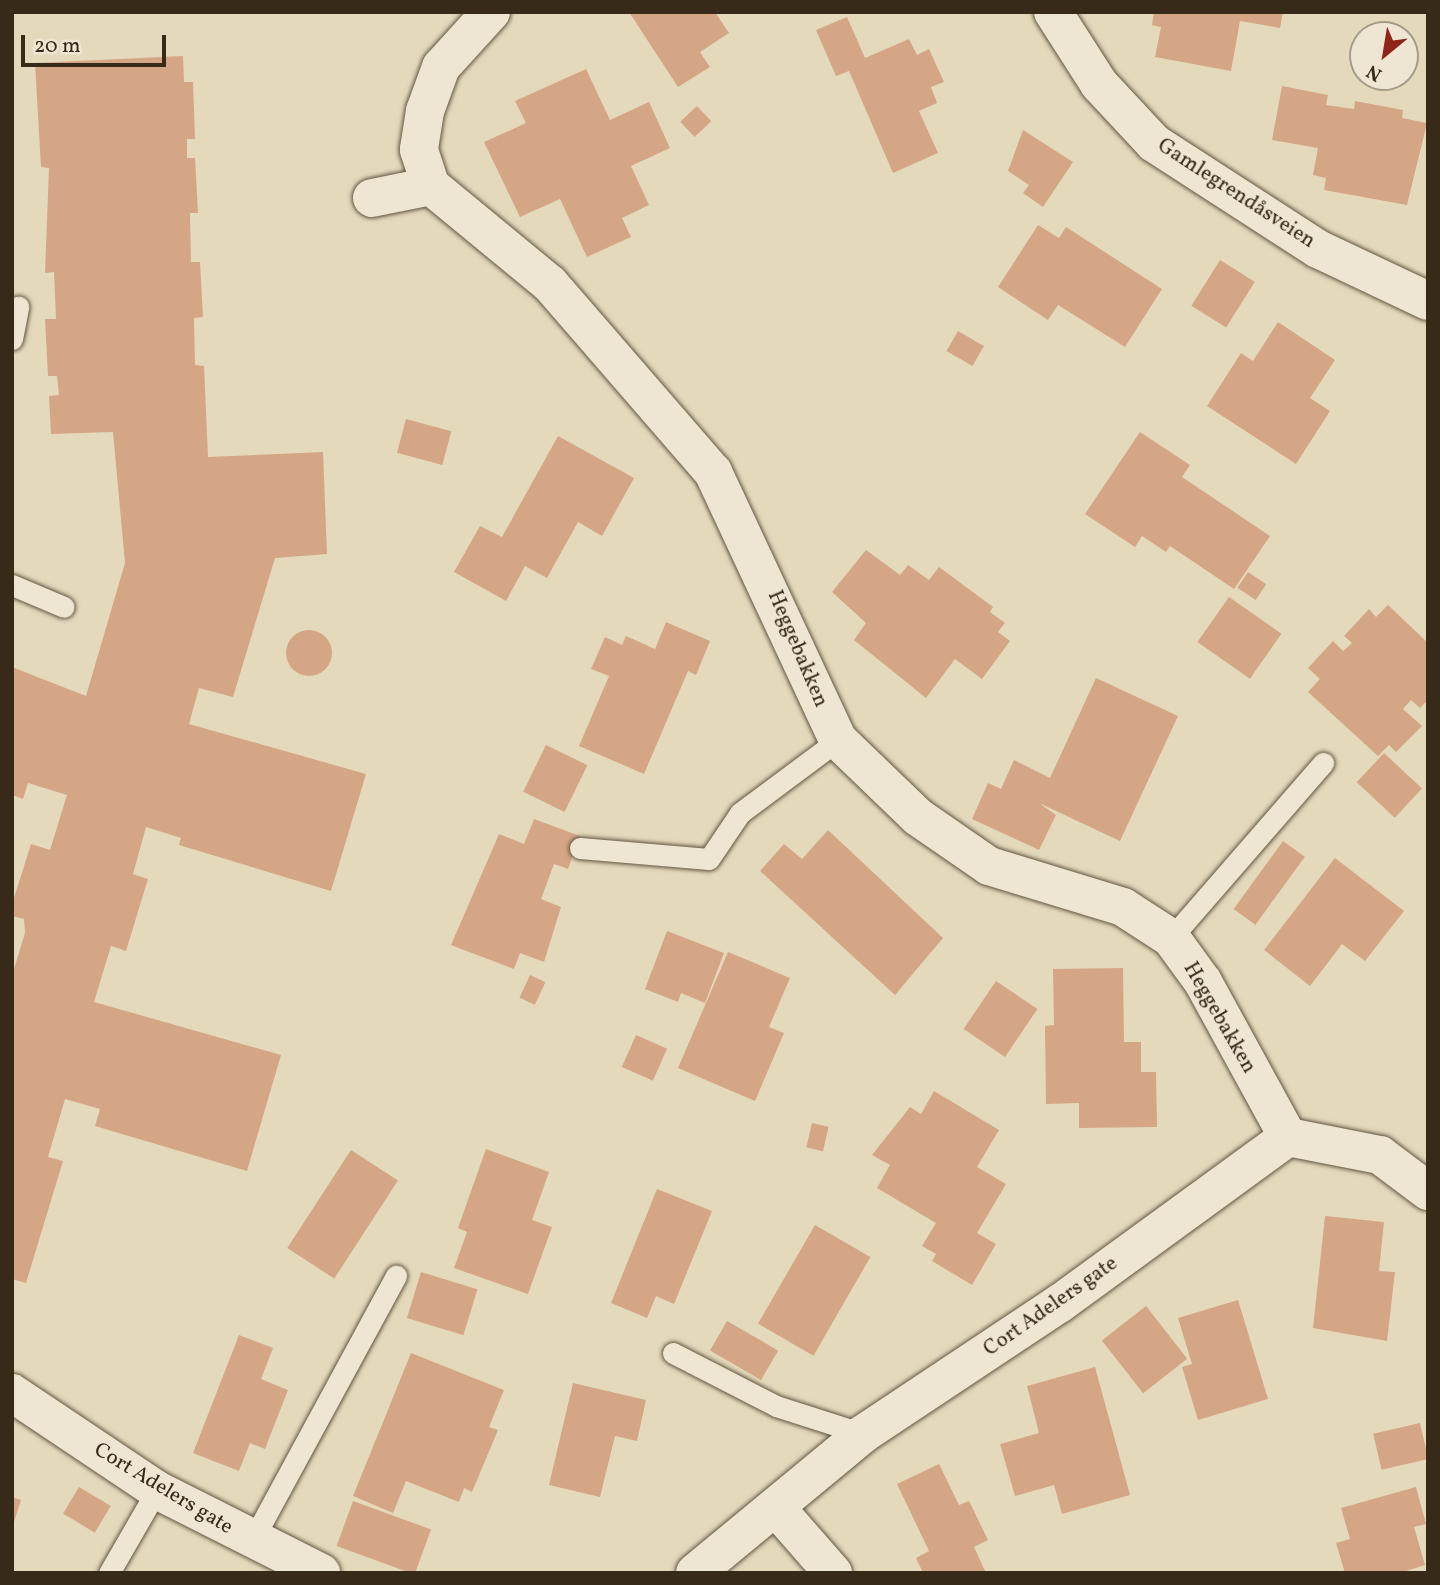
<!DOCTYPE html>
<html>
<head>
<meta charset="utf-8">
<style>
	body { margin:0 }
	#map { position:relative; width:1440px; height:1585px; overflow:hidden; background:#e5d9bc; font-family:Vollkorn,serif }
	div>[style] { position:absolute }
	.building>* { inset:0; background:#d5a685; transform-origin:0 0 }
	.round { border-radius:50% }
	.roads { filter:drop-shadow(0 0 2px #635642) drop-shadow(0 0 2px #635642) }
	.lane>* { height:21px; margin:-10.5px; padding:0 10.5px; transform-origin:10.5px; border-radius:10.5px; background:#eee6d3 }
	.street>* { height:38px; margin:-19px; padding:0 19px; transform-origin:19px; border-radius:19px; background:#eee6d3 }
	span { translate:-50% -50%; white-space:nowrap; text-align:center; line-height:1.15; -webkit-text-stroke:5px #eee6d3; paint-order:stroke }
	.street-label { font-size:21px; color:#382a19 }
	.frame { position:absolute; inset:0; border:14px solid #382a19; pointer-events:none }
	.north { position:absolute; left:1349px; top:21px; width:70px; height:70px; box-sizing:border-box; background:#eee6d3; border:2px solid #a59b89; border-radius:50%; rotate:210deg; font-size:19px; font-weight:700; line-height:28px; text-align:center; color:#382a19 }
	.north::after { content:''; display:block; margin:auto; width:24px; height:32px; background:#8f2418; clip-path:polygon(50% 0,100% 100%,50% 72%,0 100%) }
	.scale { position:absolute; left:21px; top:35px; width:145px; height:32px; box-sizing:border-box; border:4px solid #382a19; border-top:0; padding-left:9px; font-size:21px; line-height:24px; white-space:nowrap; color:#382a19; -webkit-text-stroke:5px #eee6d3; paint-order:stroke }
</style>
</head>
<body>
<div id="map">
	<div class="building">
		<div style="clip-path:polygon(629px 12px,715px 12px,729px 33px,700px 52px,710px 67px,678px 87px)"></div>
		<div style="clip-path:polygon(1154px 12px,1283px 12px,1280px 28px,1240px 21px,1231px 71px,1155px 57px,1161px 27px,1152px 25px)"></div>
		<div style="clip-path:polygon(847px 17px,865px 58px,909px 39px,917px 55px,929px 49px,944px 82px,931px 87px,937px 103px,919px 111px,938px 153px,893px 173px,849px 71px,836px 76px,816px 30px)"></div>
		<div style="clip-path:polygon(183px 56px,184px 82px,193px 82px,195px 139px,187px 139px,187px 158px,195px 158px,198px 213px,190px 213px,191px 262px,200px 262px,203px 317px,194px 318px,195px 365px,204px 366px,208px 457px,323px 452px,327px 554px,275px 558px,233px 697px,199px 688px,189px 724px,366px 774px,331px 891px,179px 845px,181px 838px,146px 827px,133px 874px,148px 879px,126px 951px,111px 946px,94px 1002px,281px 1055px,247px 1171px,95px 1126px,100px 1109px,65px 1099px,48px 1157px,63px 1161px,26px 1283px,12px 1279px,12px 975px,25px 933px,24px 919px,12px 916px,12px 904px,31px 844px,50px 850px,67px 795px,28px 783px,23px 799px,12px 795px,12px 667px,86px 696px,125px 563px,113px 432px,51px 434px,49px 396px,59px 395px,57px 376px,48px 376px,45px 319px,56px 319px,54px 272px,45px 273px,49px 168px,41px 167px,35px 63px)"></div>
		<div style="clip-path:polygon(586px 69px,610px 120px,649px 102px,670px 148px,631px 166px,649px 205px,622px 218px,631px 237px,587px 257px,560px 199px,520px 217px,484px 142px,526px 123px,515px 101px)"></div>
		<div style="clip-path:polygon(1282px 86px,1328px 95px,1326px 105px,1354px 109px,1355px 101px,1403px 110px,1402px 118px,1427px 123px,1407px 205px,1324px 190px,1326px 178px,1313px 175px,1318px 148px,1272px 140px)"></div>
		<div style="left:697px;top:106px;width:21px;height:23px;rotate:47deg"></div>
		<div style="clip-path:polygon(1023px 130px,1073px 162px,1043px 207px,1023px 193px,1029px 185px,1008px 171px)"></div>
		<div style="clip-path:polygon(1038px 225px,1059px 238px,1066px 227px,1162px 289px,1125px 347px,1058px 305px,1048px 320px,998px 287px)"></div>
		<div style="left:1220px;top:260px;width:41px;height:54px;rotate:32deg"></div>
		<div style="clip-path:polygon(1278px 322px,1335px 360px,1310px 398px,1330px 411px,1296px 464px,1207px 406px,1241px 353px,1253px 361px)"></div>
		<div style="left:958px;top:331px;width:30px;height:23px;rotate:30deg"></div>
		<div style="left:406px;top:419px;width:47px;height:35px;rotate:15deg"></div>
		<div style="clip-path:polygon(1140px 432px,1190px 465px,1182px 477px,1270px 536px,1234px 589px,1170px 546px,1166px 552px,1142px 536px,1135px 547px,1085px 514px)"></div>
		<div style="clip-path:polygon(558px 436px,634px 478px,602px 536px,578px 522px,547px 578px,525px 566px,506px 601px,454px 572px,480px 526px,502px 537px)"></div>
		<div style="clip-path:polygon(866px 550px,900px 575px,908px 565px,929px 580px,939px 567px,993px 607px,990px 612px,1005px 623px,998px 632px,1010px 641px,982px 679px,955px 659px,926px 698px,854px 640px,866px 623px,832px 592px)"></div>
		<div style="left:1248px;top:572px;width:22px;height:19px;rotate:34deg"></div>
		<div style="left:1229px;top:597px;width:64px;height:55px;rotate:35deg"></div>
		<div style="clip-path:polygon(1388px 605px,1428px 643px,1428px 700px,1420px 708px,1411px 700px,1403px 709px,1422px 726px,1396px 752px,1389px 745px,1378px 756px,1308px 692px,1320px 679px,1308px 668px,1333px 641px,1343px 651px,1352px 643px,1344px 636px,1369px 609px,1376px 617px)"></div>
		<div style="clip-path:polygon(666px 622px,710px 641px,696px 675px,688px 671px,644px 774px,579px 746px,609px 676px,591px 669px,605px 637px,622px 645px,626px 636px,655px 649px)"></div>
		<div class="round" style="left:286px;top:630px;width:46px;height:46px"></div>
		<div style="clip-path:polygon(1096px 678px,1178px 716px,1120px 841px,1039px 803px,1056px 815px,1039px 850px,972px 819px,988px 783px,1001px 789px,1014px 760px,1050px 778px)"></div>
		<div style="left:546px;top:745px;width:46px;height:52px;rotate:26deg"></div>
		<div style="left:1384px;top:753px;width:52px;height:40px;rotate:43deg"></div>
		<div style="clip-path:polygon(534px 819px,580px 836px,568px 869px,554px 864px,541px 899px,561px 907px,544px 962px,520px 953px,514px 969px,451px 945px,499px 834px,524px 844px)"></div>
		<div style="clip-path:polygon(828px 830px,943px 938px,895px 995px,760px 871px,784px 844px,802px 859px)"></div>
		<div style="left:1283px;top:841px;width:27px;height:84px;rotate:36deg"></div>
		<div style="clip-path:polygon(1335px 858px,1404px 911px,1365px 961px,1342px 944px,1310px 986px,1264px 950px)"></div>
		<div style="clip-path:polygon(667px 931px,724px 953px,705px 1003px,681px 993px,678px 1002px,645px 989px)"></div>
		<div style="clip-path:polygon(728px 952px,790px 978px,769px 1027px,784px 1033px,755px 1101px,678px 1068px)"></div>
		<div style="clip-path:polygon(1123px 968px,1124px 1042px,1141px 1042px,1141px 1072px,1156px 1072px,1157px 1127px,1079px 1128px,1079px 1103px,1046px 1104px,1045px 1026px,1054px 1025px,1053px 969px)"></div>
		<div style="left:530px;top:975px;width:17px;height:25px;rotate:25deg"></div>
		<div style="left:996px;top:981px;width:50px;height:58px;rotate:34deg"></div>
		<div style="left:636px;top:1035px;width:34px;height:35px;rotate:24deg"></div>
		<div style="clip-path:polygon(934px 1091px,999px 1130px,977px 1167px,1006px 1184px,977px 1233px,996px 1244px,972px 1285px,932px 1261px,936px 1254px,922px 1246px,936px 1223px,877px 1188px,890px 1165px,872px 1155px,910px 1107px,921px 1114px)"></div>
		<div style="left:812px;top:1123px;width:17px;height:25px;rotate:13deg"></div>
		<div style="clip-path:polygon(486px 1149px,549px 1172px,532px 1220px,552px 1227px,528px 1294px,454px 1268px,467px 1232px,458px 1228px)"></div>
		<div style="left:351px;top:1150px;width:56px;height:117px;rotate:33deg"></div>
		<div style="clip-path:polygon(657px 1189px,712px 1211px,674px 1304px,656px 1296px,647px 1318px,611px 1303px)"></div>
		<div style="clip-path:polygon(1325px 1216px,1384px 1222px,1379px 1271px,1395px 1272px,1387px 1341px,1313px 1328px)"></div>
		<div style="left:815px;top:1225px;width:64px;height:114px;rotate:30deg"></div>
		<div style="left:421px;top:1272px;width:59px;height:48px;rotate:17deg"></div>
		<div style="clip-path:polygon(1238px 1300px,1268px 1399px,1198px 1420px,1182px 1367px,1192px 1364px,1178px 1318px)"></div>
		<div style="left:1146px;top:1306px;width:67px;height:56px;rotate:52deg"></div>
		<div style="left:727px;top:1321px;width:59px;height:34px;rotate:30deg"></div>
		<div style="clip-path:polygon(239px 1335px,273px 1348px,261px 1379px,288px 1390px,265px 1449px,250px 1443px,239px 1471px,193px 1453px)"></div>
		<div style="clip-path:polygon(411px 1353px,504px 1390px,489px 1427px,498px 1430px,472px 1492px,464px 1488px,459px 1502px,406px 1481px,393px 1513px,353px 1496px)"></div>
		<div style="clip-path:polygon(1095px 1367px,1130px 1495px,1062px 1514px,1054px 1485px,1015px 1496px,1000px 1444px,1039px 1433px,1027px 1386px)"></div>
		<div style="clip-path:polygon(573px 1383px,646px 1400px,637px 1441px,615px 1436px,600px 1497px,549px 1485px)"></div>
		<div style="left:1420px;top:1423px;width:37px;height:48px;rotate:77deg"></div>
		<div style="clip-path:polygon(939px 1464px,959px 1505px,969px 1501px,988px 1540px,974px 1547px,986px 1573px,923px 1573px,916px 1558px,929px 1551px,897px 1484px)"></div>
		<div style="left:79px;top:1487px;width:37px;height:31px;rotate:31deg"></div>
		<div style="clip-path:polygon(1416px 1487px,1426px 1524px,1414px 1527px,1425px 1565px,1400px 1573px,1345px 1573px,1336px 1543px,1350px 1539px,1341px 1508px)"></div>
		<div style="clip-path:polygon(12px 1497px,21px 1500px,13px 1525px,12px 1525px)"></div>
		<div style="left:353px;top:1501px;width:83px;height:48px;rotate:20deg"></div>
	</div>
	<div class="roads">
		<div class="lane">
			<div style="left:12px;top:339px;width:33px;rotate:-79deg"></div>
			<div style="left:12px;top:585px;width:56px;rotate:22.9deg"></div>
			<div style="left:580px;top:848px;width:129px;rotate:4.9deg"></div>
			<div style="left:709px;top:859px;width:55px;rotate:-56deg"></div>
			<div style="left:740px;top:813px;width:122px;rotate:-36.7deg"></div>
			<div style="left:1171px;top:938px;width:232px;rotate:-49deg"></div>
			<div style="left:673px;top:1353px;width:116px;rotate:27.2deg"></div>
			<div style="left:776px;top:1406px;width:91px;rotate:17.8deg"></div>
			<div style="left:252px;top:1541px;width:302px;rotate:-61.5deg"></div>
			<div style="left:109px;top:1573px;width:96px;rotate:-60deg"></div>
		</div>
		<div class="street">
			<div style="left:491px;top:12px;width:74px;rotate:132.3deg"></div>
			<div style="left:441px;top:67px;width:47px;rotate:110deg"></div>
			<div style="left:425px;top:111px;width:39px;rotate:99deg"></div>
			<div style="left:419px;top:150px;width:38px;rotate:72deg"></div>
			<div style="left:431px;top:186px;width:154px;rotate:39.5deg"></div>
			<div style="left:550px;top:284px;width:249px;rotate:49.1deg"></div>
			<div style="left:713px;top:472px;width:296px;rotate:65deg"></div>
			<div style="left:838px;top:740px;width:111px;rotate:43.9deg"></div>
			<div style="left:918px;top:817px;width:86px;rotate:34.6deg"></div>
			<div style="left:989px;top:866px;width:140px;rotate:17deg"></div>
			<div style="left:1123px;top:907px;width:57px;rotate:32.9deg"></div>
			<div style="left:1171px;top:938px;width:54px;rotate:54deg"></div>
			<div style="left:1203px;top:982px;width:177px;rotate:61.3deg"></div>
			<div style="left:1053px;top:12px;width:85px;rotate:57.4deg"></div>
			<div style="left:1099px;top:84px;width:81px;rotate:47deg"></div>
			<div style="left:1154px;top:143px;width:195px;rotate:32.9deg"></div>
			<div style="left:1318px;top:249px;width:122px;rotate:25.3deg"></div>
			<div style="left:372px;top:198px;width:60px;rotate:-11.5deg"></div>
			<div style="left:12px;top:1393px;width:174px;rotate:33.8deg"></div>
			<div style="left:157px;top:1490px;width:184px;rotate:26.8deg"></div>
			<div style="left:778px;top:1510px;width:84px;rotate:48.9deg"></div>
			<div style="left:695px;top:1573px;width:218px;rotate:-39.6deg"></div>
			<div style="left:863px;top:1434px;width:235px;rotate:-33.6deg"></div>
			<div style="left:1059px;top:1304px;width:283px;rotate:-36.1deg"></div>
			<div style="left:1288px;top:1137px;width:94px;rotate:11.1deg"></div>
			<div style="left:1380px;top:1155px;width:60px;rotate:36.9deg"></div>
		</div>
	</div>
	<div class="street-label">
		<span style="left:1236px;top:194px;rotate:33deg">Gamlegrendåsveien</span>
		<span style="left:797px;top:649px;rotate:67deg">Heggebakken</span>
		<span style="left:1219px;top:1018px;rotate:60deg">Heggebakken</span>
		<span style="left:1051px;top:1307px;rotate:-35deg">Cort Adelers gate</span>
		<span style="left:163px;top:1489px;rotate:31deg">Cort Adelers gate</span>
	</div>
	<div class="frame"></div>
	<div class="north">N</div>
	<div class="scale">20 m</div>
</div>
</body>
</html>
